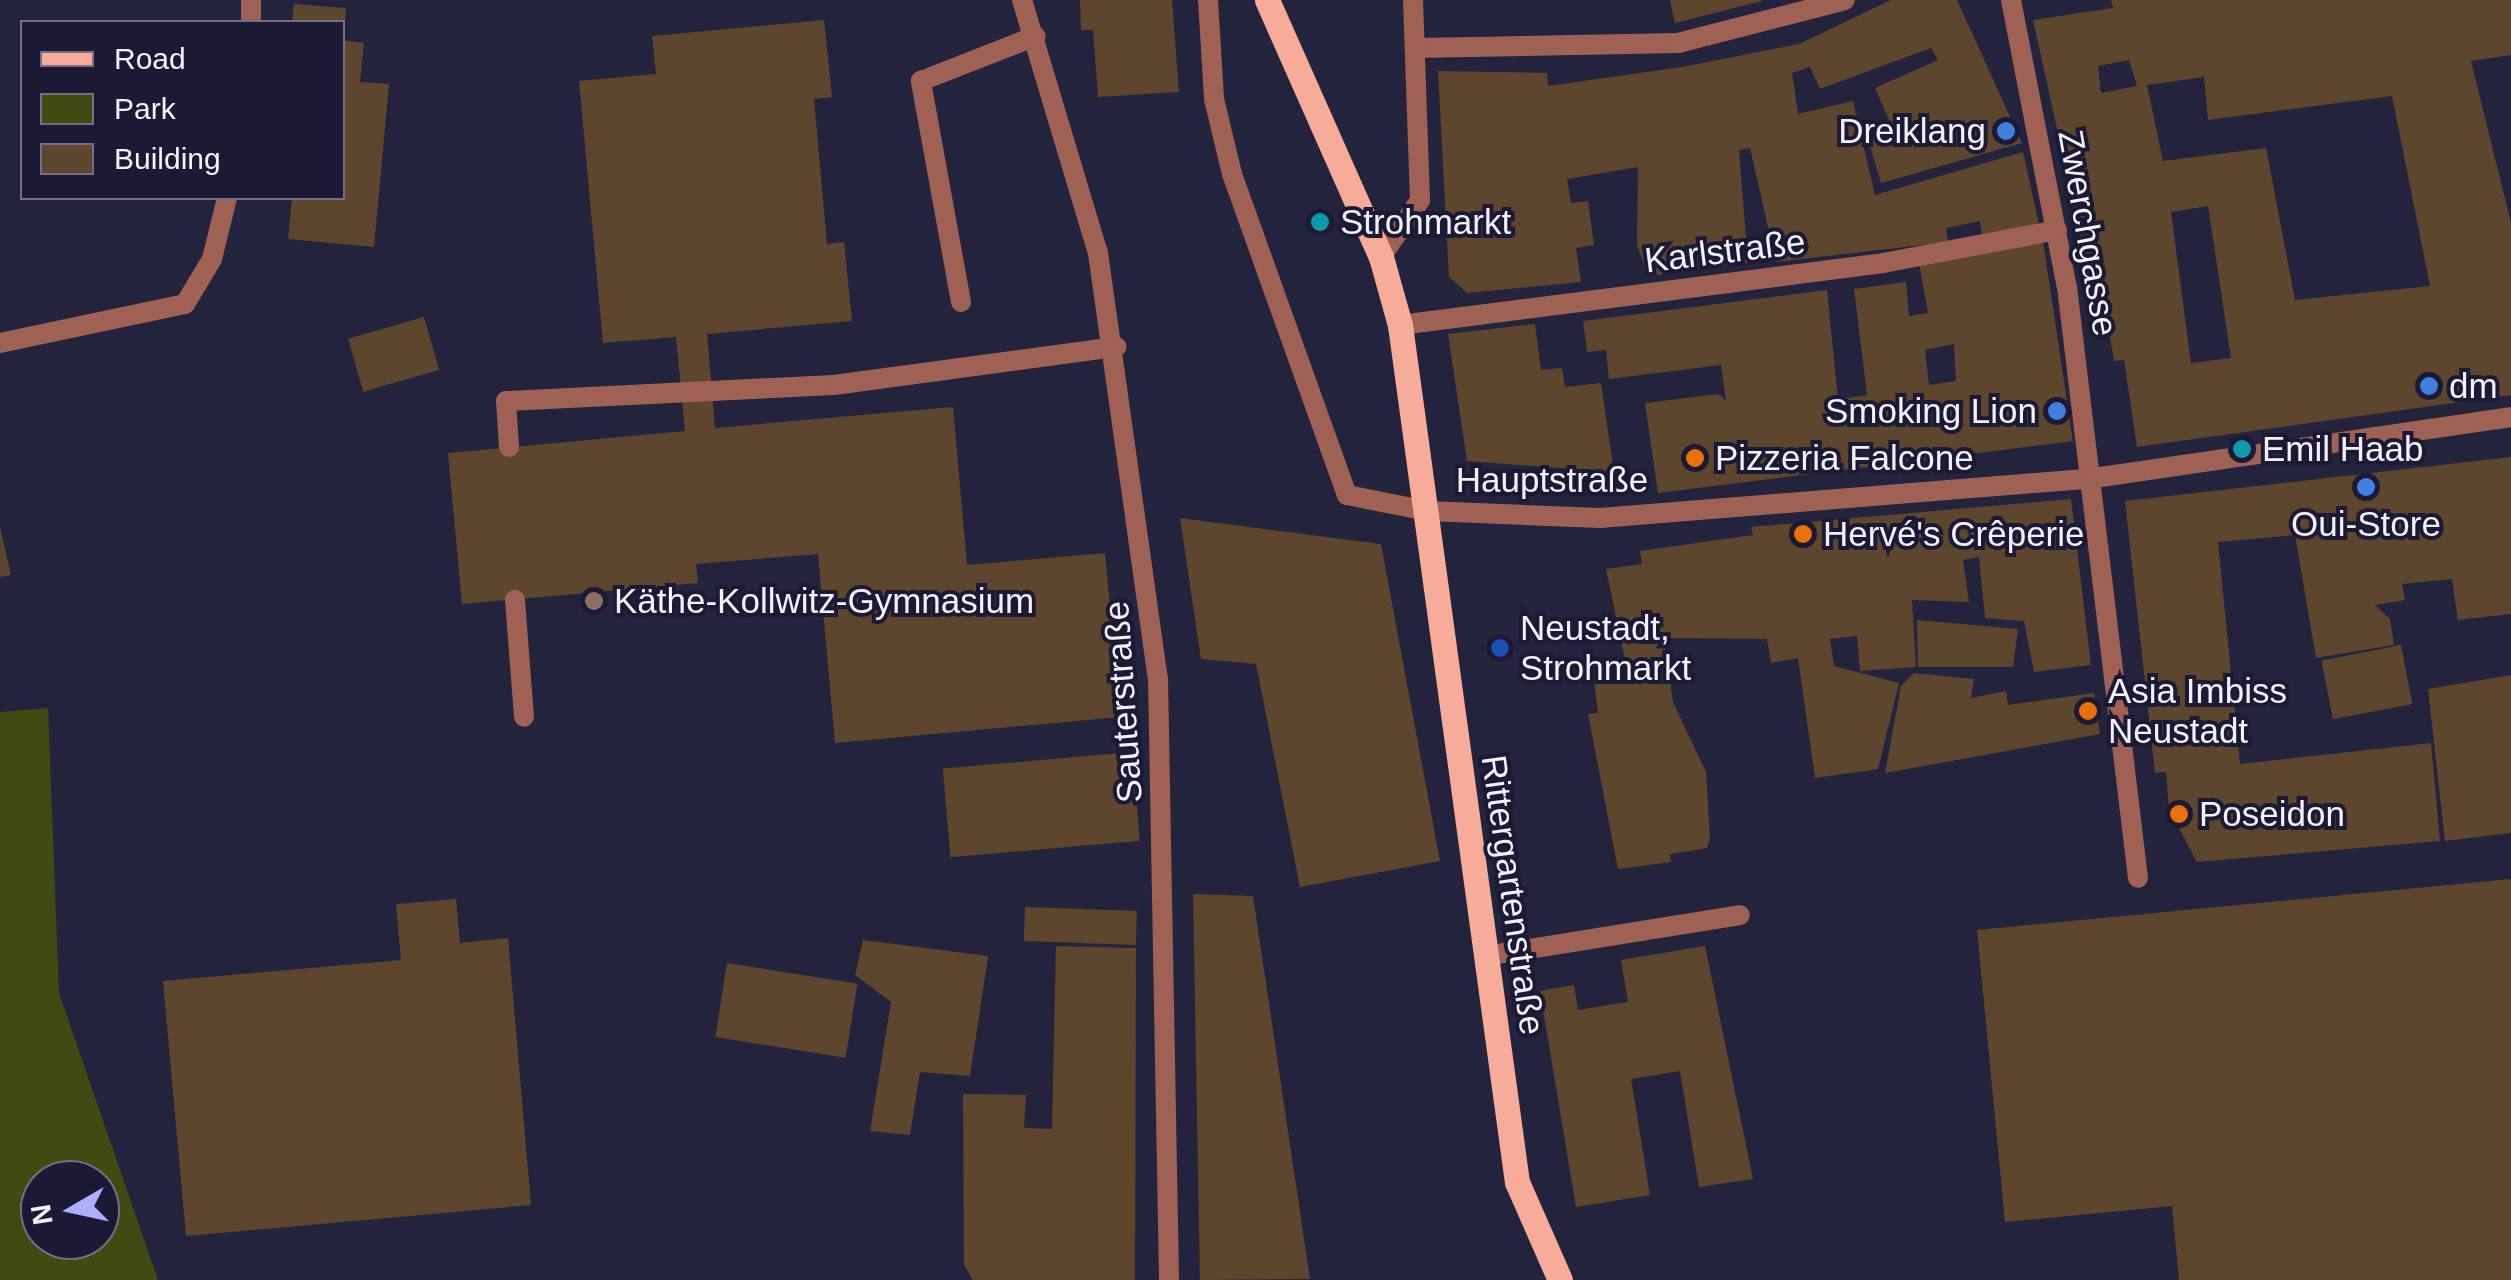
<!DOCTYPE html>
<html>
<head>
<meta charset="utf-8">
<style>
	body { margin:0 }
	#map { position:relative; width:2511px; height:1280px; overflow:hidden; background:#24233d; font-family:Arial,sans-serif }
	div>[style] { position:absolute }
	.green>* { inset:0; background:#434a11 }
	.building>* { inset:0; background:#5d462d; transform-origin:0 0 }
	.lane>* { height:20px; margin:-10px; padding:0 10px; transform-origin:10px; border-radius:10px; background:#9e6153 }
	.street>* { height:20px; margin:-10px; padding:0 10px; transform-origin:10px; border-radius:10px; background:#9e6153 }
	.primary>* { height:25px; margin:-12.5px; padding:0 12.5px; transform-origin:12.5px; border-radius:12.5px; background:#f7ac99 }
	.dots>* { width:28px; height:28px; translate:-50% -50%; box-sizing:border-box; border:5px solid #1b1933; border-radius:50% }
	span { translate:-50% -50%; white-space:nowrap; text-align:center; line-height:1.15; -webkit-text-stroke:8px #1b1933; paint-order:stroke }
	.poi-label { font-size:35px; color:#f2f2fd }
	.right { translate:-100% -50%; text-align:right }
	.left { translate:0 -50%; text-align:left }
	.street-label { font-size:35px; color:#f2f2fd }
	.legend { position:absolute; left:20px; top:20px; width:325px; height:180px; box-sizing:border-box; background:#1b1933; border:2px solid #717084; margin:0; padding:12px 18px; list-style:none; font-size:30px; color:#f2f2fd }
	.legend li { display:flex; align-items:center; gap:20px; height:50px }
	.legend b { width:50px; border:2px solid #717084 }
	.north { position:absolute; left:20px; top:1160px; width:100px; height:100px; box-sizing:border-box; background:#1b1933; border:2px solid #717084; border-radius:50%; rotate:261deg; font-size:28px; font-weight:700; line-height:40px; text-align:center; color:#f2f2fd }
	.north::after { content:''; display:block; margin:auto; width:35px; height:45px; background:#acaffb; clip-path:polygon(50% 0,100% 100%,50% 72%,0 100%) }
</style>
</head>
<body>
<div id="map">
	<div class="green">
		<div style="clip-path:polygon(evenodd,48px 708px,59px 993px,158px 1280px,0 1280px,0 712px,48px 708px,40px 1180px,100px 1180px,100px 1240px,40px 1240px,40px 1180px)"></div>
	</div>
	<div class="building">
		<div style="clip-path:polygon(1080px 0,1172px 0,1179px 92px,1098px 97px,1093px 30px,1081px 30px)"></div>
		<div style="clip-path:polygon(1670px 0,1762px 0,1762px 1px,1675px 23px)"></div>
		<div style="clip-path:polygon(1891px 0,1957px 0,2022px 143px,1881px 183px,1868px 140px,1894px 131px,1875px 88px,1938px 60px,1931px 48px,1820px 89px,1810px 67px,1792px 73px,1798px 114px,1853px 101px,1875px 195px,2023px 152px,2039px 224px,1982px 235px,1980px 221px,1946px 228px,1948px 242px,1776px 262px,1750px 148px,1739px 150px,1748px 263px,1648px 276px,1637px 245px,1638px 167px,1567px 179px,1571px 203px,1588px 201px,1594px 245px,1576px 248px,1581px 282px,1467px 293px,1449px 277px,1438px 71px,1547px 73px,1548px 86px,1682px 67px,1799px 44px)"></div>
		<div style="clip-path:polygon(evenodd,2111px 0,2511px 0,2511px 55px,2471px 61px,2511px 223px,2511px 395px,2137px 447px,2124px 360px,2114px 361px,2100px 276px,2090px 278px,2033px 20px,2113px 8px,2111px 0,2129px 60px,2137px 86px,2101px 93px,2098px 66px,2129px 60px,2111px 0,2204px 77px,2208px 120px,2392px 96px,2430px 286px,2295px 300px,2266px 148px,2163px 161px,2147px 85px,2204px 77px,2111px 0,2208px 206px,2231px 358px,2191px 363px,2171px 212px,2208px 206px)"></div>
		<div style="clip-path:polygon(294px 4px,346px 8px,345px 22px,292px 22px)"></div>
		<div style="clip-path:polygon(824px 20px,832px 97px,814px 99px,827px 244px,844px 242px,852px 321px,707px 334px,715px 428px,953px 407px,967px 565px,1105px 553px,1120px 717px,835px 743px,818px 554px,696px 564px,698px 583px,462px 604px,448px 453px,685px 431px,676px 337px,603px 343px,579px 81px,656px 74px,652px 36px)"></div>
		<div style="clip-path:polygon(342px 40px,364px 43px,360px 82px,389px 84px,374px 247px,288px 239px,292px 198px,342px 198px)"></div>
		<div style="clip-path:polygon(evenodd,2043px 241px,2073px 441px,1658px 493px,1645px 403px,1719px 394px,1726px 401px,1721px 365px,1609px 379px,1606px 350px,1587px 352px,1583px 321px,1827px 290px,1838px 400px,1867px 395px,1854px 289px,1906px 282px,1909px 316px,1928px 313px,1919px 263px,2043px 241px,1954px 344px,1956px 381px,1929px 385px,1925px 350px,1954px 344px)"></div>
		<div style="left:424px;top:317px;width:55px;height:79px;rotate:74deg"></div>
		<div style="clip-path:polygon(1535px 324px,1541px 370px,1562px 368px,1565px 387px,1601px 383px,1614px 472px,1467px 461px,1448px 334px)"></div>
		<div style="clip-path:polygon(2511px 457px,2511px 614px,2458px 620px,2452px 579px,2402px 584px,2405px 600px,2375px 605px,2390px 619px,2394px 645px,2316px 658px,2295px 535px,2218px 542px,2240px 764px,2431px 743px,2440px 841px,2197px 862px,2169px 809px,2166px 772px,2155px 773px,2125px 501px)"></div>
		<div style="clip-path:polygon(2071px 499px,2091px 665px,2034px 672px,2024px 621px,1985px 618px,1979px 557px,1963px 560px,1969px 602px,1912px 600px,1916px 667px,1860px 671px,1857px 636px,1830px 639px,1834px 666px,1899px 683px,1878px 769px,1815px 778px,1798px 658px,1771px 663px,1767px 639px,1664px 638px,1673px 702px,1706px 772px,1710px 838px,1707px 848px,1670px 854px,1671px 862px,1618px 869px,1588px 714px,1598px 713px,1593px 674px,1627px 669px,1606px 569px,1642px 564px,1640px 551px,1753px 535px,1751px 527px)"></div>
		<div style="clip-path:polygon(1180px 518px,1381px 544px,1440px 861px,1300px 887px,1256px 664px,1201px 659px)"></div>
		<div style="clip-path:polygon(0 527px,11px 575px,0 577px)"></div>
		<div style="clip-path:polygon(1917px 620px,2018px 629px,2013px 667px,1918px 667px)"></div>
		<div style="left:2401px;top:645px;width:60px;height:81px;rotate:79deg"></div>
		<div style="clip-path:polygon(1914px 673px,1974px 679px,1971px 698px,2006px 691px,2008px 705px,2094px 693px,2100px 734px,1885px 773px,1901px 686px)"></div>
		<div style="clip-path:polygon(2511px 675px,2511px 833px,2445px 841px,2428px 689px)"></div>
		<div style="left:1132px;top:752px;width:89px;height:190px;rotate:85deg"></div>
		<div style="clip-path:polygon(2511px 879px,2511px 1280px,2179px 1280px,2172px 1206px,2005px 1222px,1977px 930px)"></div>
		<div style="clip-path:polygon(1193px 894px,1253px 896px,1310px 1279px,1200px 1280px)"></div>
		<div style="clip-path:polygon(456px 899px,460px 943px,508px 938px,531px 1205px,186px 1236px,163px 981px,401px 960px,396px 904px)"></div>
		<div style="left:1025px;top:907px;width:112px;height:34px;rotate:2deg"></div>
		<div style="clip-path:polygon(863px 940px,988px 956px,970px 1076px,920px 1072px,910px 1135px,870px 1131px,891px 1002px,855px 975px)"></div>
		<div style="clip-path:polygon(1056px 946px,1136px 948px,1135px 1280px,973px 1280px,964px 1265px,963px 1094px,1026px 1095px,1024px 1128px,1052px 1129px)"></div>
		<div style="clip-path:polygon(1705px 946px,1753px 1179px,1699px 1187px,1680px 1071px,1631px 1079px,1650px 1195px,1576px 1207px,1540px 991px,1574px 985px,1578px 1010px,1628px 1002px,1621px 960px)"></div>
		<div style="left:727px;top:963px;width:132px;height:75px;rotate:9deg"></div>
	</div>
	<div class="lane">
		<div style="left:1208px;top:0;width:99px;rotate:86.5deg"></div>
		<div style="left:1214px;top:99px;width:77px;rotate:76.5deg"></div>
		<div style="left:1232px;top:174px;width:341px;rotate:70.3deg"></div>
		<div style="left:961px;top:302px;width:225px;rotate:-100.3deg"></div>
		<div style="left:921px;top:81px;width:123px;rotate:-21.4deg"></div>
		<div style="left:0;top:343px;width:189px;rotate:-11.9deg"></div>
		<div style="left:509px;top:447px;width:46px;rotate:-93.7deg"></div>
		<div style="left:506px;top:401px;width:328px;rotate:-2.8deg"></div>
		<div style="left:834px;top:385px;width:285px;rotate:-7.7deg"></div>
		<div style="left:515px;top:600px;width:117px;rotate:85.6deg"></div>
		<div style="left:1485px;top:956px;width:258px;rotate:-9.1deg"></div>
	</div>
	<div class="street">
		<div style="left:1022px;top:0;width:264px;rotate:73.3deg"></div>
		<div style="left:1098px;top:253px;width:429px;rotate:82deg"></div>
		<div style="left:1158px;top:678px;width:602px;rotate:88.95deg"></div>
		<div style="left:2011px;top:0;width:292px;rotate:79deg"></div>
		<div style="left:2067px;top:287px;width:595px;rotate:83.15deg"></div>
		<div style="left:251px;top:22px;width:22px;rotate:-90deg"></div>
		<div style="left:1416px;top:48px;width:262px;rotate:-1.1deg"></div>
		<div style="left:1678px;top:43px;width:172px;rotate:-14.4deg"></div>
		<div style="left:1381px;top:257px;width:69px;rotate:-55.6deg"></div>
		<div style="left:1420px;top:200px;width:200px;rotate:-92deg"></div>
		<div style="left:185px;top:304px;width:52px;rotate:-59deg"></div>
		<div style="left:212px;top:259px;width:63px;rotate:-76.2deg"></div>
		<div style="left:1400px;top:325px;width:487px;rotate:-7.3deg"></div>
		<div style="left:1883px;top:263px;width:177px;rotate:-10.7deg"></div>
		<div style="left:1347px;top:495px;width:82px;rotate:11.3deg"></div>
		<div style="left:1427px;top:511px;width:173px;rotate:2.3deg"></div>
		<div style="left:1600px;top:518px;width:496px;rotate:-4.6deg"></div>
		<div style="left:2094px;top:478px;width:421px;rotate:-8.3deg"></div>
	</div>
	<div class="primary">
		<div style="left:1267px;top:0;width:281px;rotate:66.1deg"></div>
		<div style="left:1381px;top:257px;width:71px;rotate:74.4deg"></div>
		<div style="left:1400px;top:325px;width:865px;rotate:82.23deg"></div>
		<div style="left:1517px;top:1182px;width:107px;rotate:66.3deg"></div>
	</div>
	<div class="dots">
		<div style="left:2006px;top:131px;background:#3f7fe0"></div>
		<div style="left:1320px;top:222px;background:#0f9aa8"></div>
		<div style="left:2429px;top:386px;background:#3f7fe0"></div>
		<div style="left:2057px;top:411px;background:#3f7fe0"></div>
		<div style="left:2242px;top:449px;background:#0f9aa8"></div>
		<div style="left:1695px;top:458px;background:#e8710a"></div>
		<div style="left:2366px;top:487px;background:#3f7fe0"></div>
		<div style="left:1803px;top:534px;background:#e8710a"></div>
		<div style="left:594px;top:601px;background:#8d6e63"></div>
		<div style="left:1500px;top:648px;background:#1a4fb4"></div>
		<div style="left:2088px;top:711px;background:#e8710a"></div>
		<div style="left:2179px;top:814px;background:#e8710a"></div>
	</div>
	<div class="poi-label">
		<span class="right" style="left:1986px;top:131px">Dreiklang</span>
		<span class="left" style="left:1340px;top:222px">Strohmarkt</span>
		<span class="left" style="left:2449px;top:386px">dm</span>
		<span class="right" style="left:2037px;top:411px">Smoking Lion</span>
		<span class="left" style="left:2262px;top:449px">Emil Haab</span>
		<span class="left" style="left:1715px;top:458px">Pizzeria Falcone</span>
		<span style="left:2366px;top:524px">Oui-Store</span>
		<span class="left" style="left:1823px;top:534px">Hervé's Crêperie</span>
		<span class="left" style="left:614px;top:601px">Käthe-Kollwitz-Gymnasium</span>
		<span class="left" style="left:1520px;top:648px">Neustadt,<br>Strohmarkt</span>
		<span class="left" style="left:2108px;top:711px">Asia Imbiss<br>Neustadt</span>
		<span class="left" style="left:2199px;top:814px">Poseidon</span>
	</div>
	<div class="street-label">
		<span style="left:2088px;top:233px;rotate:80deg">Zwerchgasse</span>
		<span style="left:1725px;top:251px;rotate:-7deg">Karlstraße</span>
		<span style="left:1552px;top:480px">Hauptstraße</span>
		<span style="left:1123px;top:702px;rotate:-94deg">Sauterstraße</span>
		<span style="left:1513px;top:895px;rotate:82deg">Rittergartenstraße</span>
	</div>
	<ul class="legend">
	<li><b style="height:12px;background:#f7ac99"></b>Road</li>
	<li><b style="height:28px;background:#434a11"></b>Park</li>
	<li><b style="height:28px;background:#5d462d"></b>Building</li>
	</ul>
	<div class="north">N</div>
</div>
</body>
</html>
